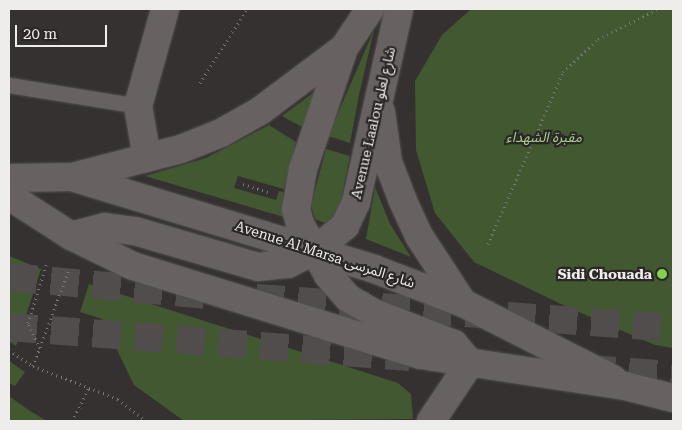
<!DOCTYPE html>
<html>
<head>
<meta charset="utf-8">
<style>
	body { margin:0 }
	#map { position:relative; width:682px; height:430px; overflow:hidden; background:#363131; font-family:"Roboto Serif","Noto Sans Arabic",serif }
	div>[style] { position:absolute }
	.green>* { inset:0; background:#415831 }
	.primary-tunnel>* { height:28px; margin-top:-14px; transform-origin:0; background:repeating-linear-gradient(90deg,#524d4d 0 28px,transparent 0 42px) }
	.path>* { height:3px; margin-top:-1.5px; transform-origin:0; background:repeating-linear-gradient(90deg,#7b7777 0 1px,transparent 0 5px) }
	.roads { filter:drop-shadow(0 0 1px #545050) drop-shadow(0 0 1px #545050) }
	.lane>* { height:15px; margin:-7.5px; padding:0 7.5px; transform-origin:7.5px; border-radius:7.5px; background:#676162 }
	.street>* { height:28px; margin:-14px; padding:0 14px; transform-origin:14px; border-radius:14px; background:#676162 }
	.secondary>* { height:28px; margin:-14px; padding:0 14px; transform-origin:14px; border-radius:14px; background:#676162 }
	.dots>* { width:14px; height:14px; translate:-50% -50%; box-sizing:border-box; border:2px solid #2c2727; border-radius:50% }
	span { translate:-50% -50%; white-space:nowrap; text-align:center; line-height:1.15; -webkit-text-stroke:4.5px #2c2727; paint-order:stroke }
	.street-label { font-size:14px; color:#efecec }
	.park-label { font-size:14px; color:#a6cf8a; font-style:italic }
	.poi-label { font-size:14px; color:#efecec; font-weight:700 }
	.right { translate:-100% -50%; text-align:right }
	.frame { position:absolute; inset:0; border:10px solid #efecec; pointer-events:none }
	.scale { position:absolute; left:15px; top:25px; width:92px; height:22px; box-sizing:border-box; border:2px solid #efecec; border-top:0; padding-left:6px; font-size:15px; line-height:18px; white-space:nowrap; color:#efecec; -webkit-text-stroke:4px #2c2727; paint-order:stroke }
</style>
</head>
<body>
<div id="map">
	<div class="green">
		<div style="clip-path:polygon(471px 9px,673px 9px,673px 348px,655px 345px,563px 305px,474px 262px,435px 213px,416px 150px,415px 81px,442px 35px)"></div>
		<div style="clip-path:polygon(374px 30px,359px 95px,350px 143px,328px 136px)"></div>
		<div style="clip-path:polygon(317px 90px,302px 127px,282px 116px)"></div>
		<div style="clip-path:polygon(269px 125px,296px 142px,284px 189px,238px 176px,234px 188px,276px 200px,279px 191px,283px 192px,284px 217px,145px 176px,206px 158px)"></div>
		<div style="clip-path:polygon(326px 149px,350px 156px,340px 205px,335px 217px,325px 223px,315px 219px,311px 205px)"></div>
		<div style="clip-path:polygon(375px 187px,390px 224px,411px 257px,366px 239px)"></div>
		<div style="clip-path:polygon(9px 256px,41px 269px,16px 346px,9px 341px)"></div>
		<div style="clip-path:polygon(89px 284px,398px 383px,411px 394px,413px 419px,184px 421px,134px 385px,102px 319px,80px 312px)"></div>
		<div style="clip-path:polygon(9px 361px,25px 372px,15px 386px,9px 383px)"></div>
		<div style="clip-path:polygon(9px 396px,30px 411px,47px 421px,9px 421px)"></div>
	</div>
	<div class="primary-tunnel">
		<div style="left:9px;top:277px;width:200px;rotate:5.2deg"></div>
		<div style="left:256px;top:298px;width:418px;rotate:4.1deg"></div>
		<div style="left:9px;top:327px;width:402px;rotate:4.3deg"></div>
		<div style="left:587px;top:369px;width:86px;rotate:4deg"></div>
	</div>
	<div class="path">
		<div style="left:200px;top:83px;width:88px;rotate:-57.6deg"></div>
		<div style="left:243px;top:184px;width:28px;rotate:18deg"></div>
		<div style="left:488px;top:244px;width:188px;rotate:-66.4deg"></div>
		<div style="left:563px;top:72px;width:48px;rotate:-43.3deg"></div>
		<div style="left:598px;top:39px;width:67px;rotate:-26.6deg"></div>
		<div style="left:40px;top:348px;width:28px;rotate:-116deg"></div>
		<div style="left:28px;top:323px;width:64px;rotate:-72.7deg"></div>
		<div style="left:9px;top:350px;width:29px;rotate:34deg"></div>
		<div style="left:33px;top:366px;width:91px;rotate:21.2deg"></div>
		<div style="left:118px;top:399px;width:36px;rotate:38deg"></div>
		<div style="left:33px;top:366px;width:103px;rotate:-69.6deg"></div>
		<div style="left:72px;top:421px;width:39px;rotate:-63deg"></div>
	</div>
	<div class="roads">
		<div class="lane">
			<div style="left:9px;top:85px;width:131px;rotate:9.2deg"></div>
		</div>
		<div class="street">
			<div style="left:147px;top:158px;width:53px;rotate:-99.8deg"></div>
			<div style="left:138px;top:106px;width:101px;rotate:-74.4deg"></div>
			<div style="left:431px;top:421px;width:70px;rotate:-56.1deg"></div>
		</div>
		<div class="secondary">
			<div style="left:370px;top:9px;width:47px;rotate:123.7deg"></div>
			<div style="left:344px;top:48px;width:128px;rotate:108.7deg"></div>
			<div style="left:303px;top:169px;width:41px;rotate:99.9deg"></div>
			<div style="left:296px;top:209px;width:16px;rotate:75deg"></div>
			<div style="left:300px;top:224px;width:58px;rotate:61.2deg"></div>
			<div style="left:328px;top:275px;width:30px;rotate:49deg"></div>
			<div style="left:348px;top:298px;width:30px;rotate:30deg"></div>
			<div style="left:374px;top:313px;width:86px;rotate:21.2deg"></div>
			<div style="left:454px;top:344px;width:25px;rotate:50deg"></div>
			<div style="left:381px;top:112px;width:50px;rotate:82deg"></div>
			<div style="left:388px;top:162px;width:40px;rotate:69deg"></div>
			<div style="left:402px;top:199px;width:41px;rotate:65.3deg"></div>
			<div style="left:419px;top:236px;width:80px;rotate:56.7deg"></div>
			<div style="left:76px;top:176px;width:108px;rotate:-14.4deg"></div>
			<div style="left:181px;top:149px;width:43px;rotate:-21.8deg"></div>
			<div style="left:221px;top:133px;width:45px;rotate:-29.4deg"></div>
			<div style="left:260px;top:111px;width:105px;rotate:-36.9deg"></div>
			<div style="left:9px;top:178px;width:63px;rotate:-0.9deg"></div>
			<div style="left:72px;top:177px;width:316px;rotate:16.9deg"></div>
			<div style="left:374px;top:269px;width:95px;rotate:20.9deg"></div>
			<div style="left:463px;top:303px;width:168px;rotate:26.9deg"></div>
			<div style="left:9px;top:196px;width:74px;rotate:32.8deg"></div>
			<div style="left:71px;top:236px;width:69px;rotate:25.8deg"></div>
			<div style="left:133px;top:266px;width:301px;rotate:17.2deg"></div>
			<div style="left:421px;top:355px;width:206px;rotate:8.6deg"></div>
			<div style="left:625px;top:386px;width:49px;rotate:14deg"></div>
			<div style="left:71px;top:236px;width:35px;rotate:-15deg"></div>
			<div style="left:105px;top:227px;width:30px;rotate:8deg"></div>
			<div style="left:135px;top:231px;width:128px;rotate:16.3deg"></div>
			<div style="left:258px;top:267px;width:30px;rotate:-6deg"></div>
			<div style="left:288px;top:264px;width:29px;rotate:-27deg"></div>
			<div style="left:314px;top:251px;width:40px;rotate:-39deg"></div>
			<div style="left:345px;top:226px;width:26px;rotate:-65deg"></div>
			<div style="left:356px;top:202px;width:198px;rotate:-77.4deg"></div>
		</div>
	</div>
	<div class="dots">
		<div style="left:662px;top:274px;background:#86cf4b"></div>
	</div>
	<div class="street-label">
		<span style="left:373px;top:123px;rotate:-77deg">Avenue Laalou شارع لعلو</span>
		<span style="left:325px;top:254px;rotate:18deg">Avenue Al Marsa شارع المرسى</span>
	</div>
	<div class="park-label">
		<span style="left:544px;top:137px">مقبرة الشهداء</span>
	</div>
	<div class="poi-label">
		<span class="right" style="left:652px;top:274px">Sidi Chouada</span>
	</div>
	<div class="frame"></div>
	<div class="scale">20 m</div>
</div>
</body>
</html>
